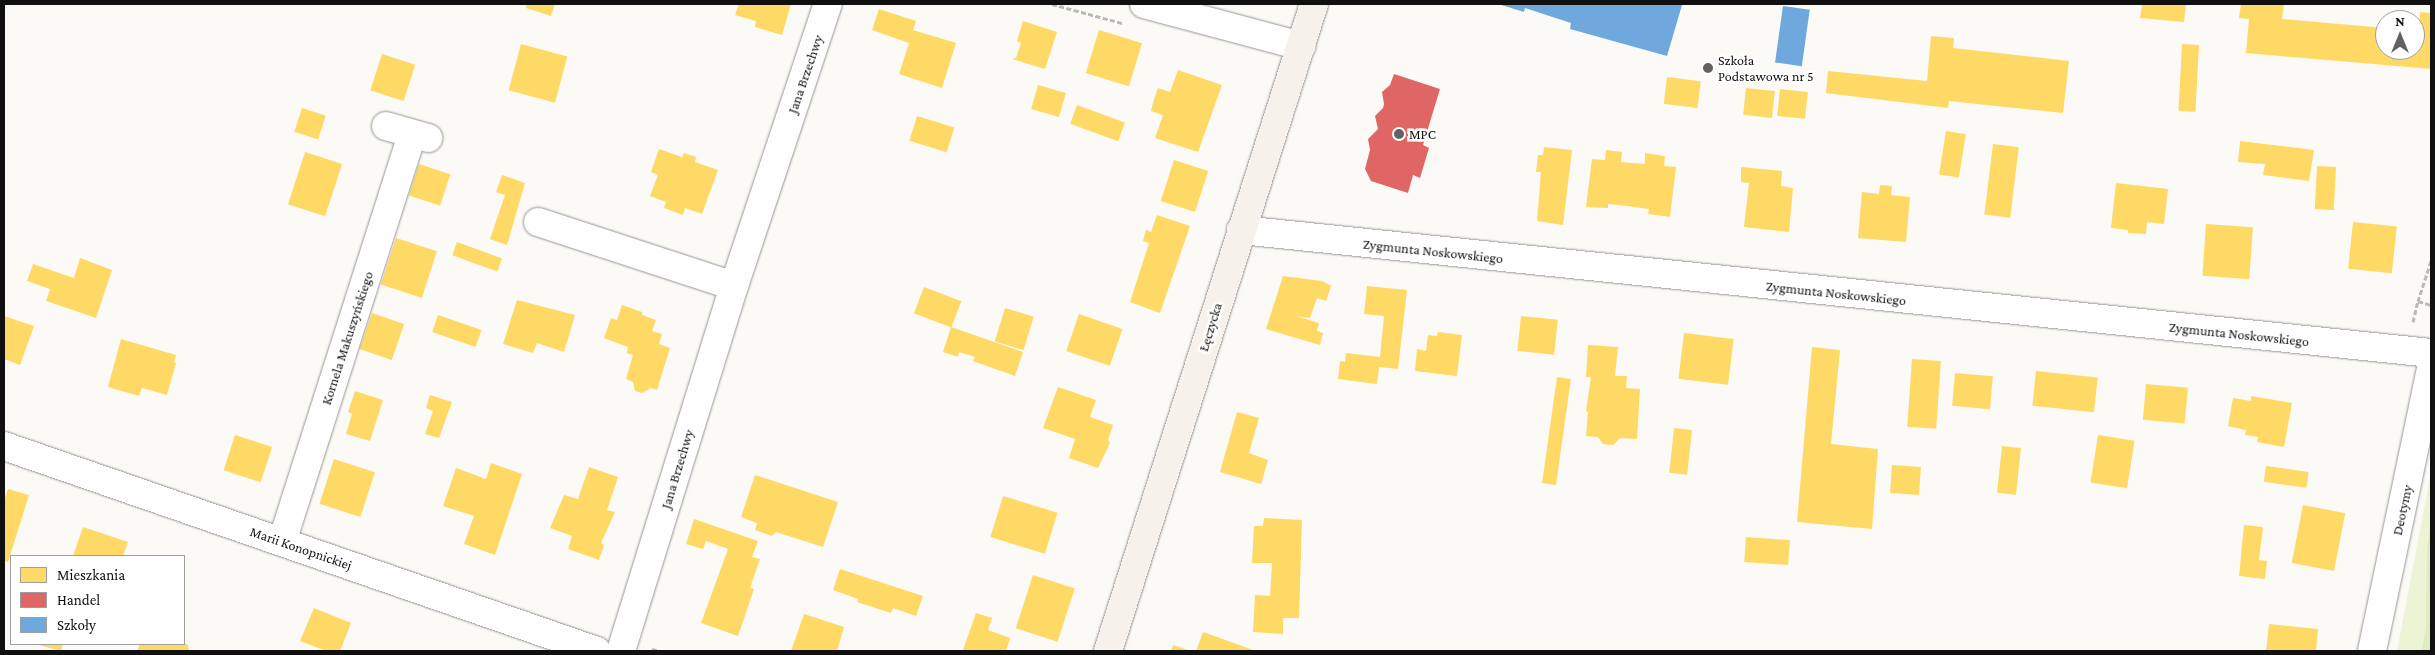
<!DOCTYPE html>
<html>
<head>
<meta charset="utf-8">
<style>
	body { margin:0 }
	#map { position:relative; width:2435px; height:655px; overflow:hidden; background:#fcfaf7; font-family:"Crimson Pro",serif }
	div>[style] { position:absolute }
	.green>* { inset:0; background:#edf3d5 }
	.forest>* { inset:0; background:#dfebc2 }
	.homes>* { inset:0; background:#ffd966; transform-origin:0 0 }
	.shops>* { inset:0; background:#e06666 }
	.schools>* { inset:0; background:#6fa8dc; transform-origin:0 0 }
	.path>* { height:3px; margin-top:-1.5px; transform-origin:0; background:repeating-linear-gradient(90deg,#b9b9b8 0 5px,transparent 0 7.5px) }
	.roads { filter:drop-shadow(0 0 1px #969594) drop-shadow(0 0 1px #969594) }
	.street>* { height:28px; margin:-14px; padding:0 14px; transform-origin:14px; border-radius:14px; background:#fffefe }
	.secondary>* { height:28px; margin:-14px; padding:0 14px; transform-origin:14px; border-radius:14px; background:#f6f2eb }
	.dots>* { width:14px; height:14px; translate:-50% -50%; box-sizing:border-box; border:2px solid #fff; border-radius:50% }
	span { translate:-50% -50%; white-space:nowrap; text-align:center; line-height:1.15; -webkit-text-stroke:5px #fff; paint-order:stroke }
	.poi-label { font-size:14px; color:#101010 }
	.left { translate:0 -50%; text-align:left }
	.street-label { font-size:14px; color:#101010 }
	.frame { position:absolute; inset:0; border:5px solid #101010; pointer-events:none }
	.legend { position:absolute; left:10px; top:555px; width:175px; height:90px; box-sizing:border-box; background:#fff; border:1px solid #9f9f9f; margin:0; padding:6px 9px; list-style:none; font-size:15px; color:#101010 }
	.legend li { display:flex; align-items:center; gap:10px; height:25px }
	.legend b { width:25px; border:1px solid #9f9f9f }
	.north { position:absolute; left:2375px; top:10px; width:50px; height:50px; box-sizing:border-box; background:#fff; border:1px solid #9f9f9f; border-radius:50%; rotate:0deg; font-size:14px; font-weight:700; line-height:20px; text-align:center; color:#101010 }
	.north::after { content:''; display:block; margin:auto; width:18px; height:22px; background:#636261; clip-path:polygon(50% 0,100% 100%,50% 72%,0 100%) }
</style>
</head>
<body>
<div id="map">
	<div class="green">
		<div style="clip-path:polygon(2431px 472px,2431px 651px,2397px 651px)"></div>
	</div>
	<div class="forest">
		<div style="clip-path:polygon(2431px 523px,2431px 651px,2422px 651px,2426px 627px,2427px 549px)"></div>
	</div>
	<div class="homes">
		<div style="clip-path:polygon(527px 4px,555px 4px,551px 16px,526px 8px)"></div>
		<div style="clip-path:polygon(739px 4px,791px 4px,782px 35px,755px 27px,756px 21px,735px 15px)"></div>
		<div style="clip-path:polygon(2142px 4px,2186px 4px,2184px 22px,2140px 18px)"></div>
		<div style="clip-path:polygon(2241px 4px,2284px 4px,2282px 19px,2385px 28px,2385px 50px,2415px 50px,2415px 31px,2419px 31px,2420px 12px,2431px 13px,2431px 69px,2246px 53px,2249px 19px,2239px 18px)"></div>
		<div style="clip-path:polygon(879px 9px,916px 21px,913px 30px,956px 43px,942px 88px,899px 74px,909px 43px,872px 30px)"></div>
		<div style="clip-path:polygon(1023px 21px,1057px 32px,1045px 69px,1012px 59px,1016px 58px,1021px 43px,1017px 41px)"></div>
		<div style="left:1099px;top:30px;width:45px;height:45px;rotate:17deg"></div>
		<div style="clip-path:polygon(1931px 36px,1954px 38px,1953px 48px,2069px 61px,2063px 113px,1949px 101px,1948px 108px,1826px 93px,1828px 71px,1927px 81px)"></div>
		<div style="left:521px;top:44px;width:48px;height:48px;rotate:15deg"></div>
		<div style="left:2182px;top:44px;width:17px;height:67px;rotate:3deg"></div>
		<div style="left:382px;top:54px;width:35px;height:38px;rotate:18deg"></div>
		<div style="clip-path:polygon(1178px 70px,1222px 85px,1198px 152px,1155px 138px,1163px 115px,1151px 111px,1154px 99px,1158px 88px,1170px 92px)"></div>
		<div style="left:1667px;top:77px;width:34px;height:27px;rotate:7deg"></div>
		<div style="left:1038px;top:85px;width:29px;height:25px;rotate:16deg"></div>
		<div style="left:1746px;top:88px;width:29px;height:27px;rotate:6deg"></div>
		<div style="left:1780px;top:89px;width:28px;height:27px;rotate:6deg"></div>
		<div style="left:1077px;top:105px;width:51px;height:20px;rotate:20deg"></div>
		<div style="left:302px;top:108px;width:25px;height:25px;rotate:18deg"></div>
		<div style="left:917px;top:116px;width:39px;height:26px;rotate:17deg"></div>
		<div style="left:1946px;top:131px;width:20px;height:44px;rotate:9deg"></div>
		<div style="clip-path:polygon(2240px 141px,2314px 150px,2309px 181px,2263px 175px,2265px 164px,2238px 162px)"></div>
		<div style="left:1993px;top:144px;width:26px;height:71px;rotate:7deg"></div>
		<div style="clip-path:polygon(1544px 147px,1572px 150px,1563px 225px,1537px 221px,1541px 172px,1536px 172px,1538px 155px,1543px 155px)"></div>
		<div style="clip-path:polygon(659px 149px,682px 157px,684px 153px,696px 157px,695px 162px,718px 170px,702px 214px,685px 208px,683px 215px,664px 208px,666px 202px,650px 196px,658px 175px,651px 172px)"></div>
		<div style="clip-path:polygon(1606px 150px,1622px 152px,1621px 162px,1632px 163px,1645px 164px,1645px 153px,1665px 156px,1664px 166px,1676px 167px,1670px 217px,1648px 214px,1649px 209px,1627px 206px,1608px 204px,1608px 208px,1586px 207px,1592px 159px,1605px 160px)"></div>
		<div style="left:305px;top:152px;width:39px;height:55px;rotate:18deg"></div>
		<div style="left:1174px;top:160px;width:36px;height:43px;rotate:18deg"></div>
		<div style="left:419px;top:164px;width:33px;height:33px;rotate:18deg"></div>
		<div style="left:2317px;top:166px;width:19px;height:43px;rotate:3deg"></div>
		<div style="clip-path:polygon(1741px 167px,1782px 171px,1781px 186px,1793px 188px,1789px 232px,1744px 227px,1749px 183px,1741px 182px)"></div>
		<div style="clip-path:polygon(502px 175px,525px 183px,507px 245px,490px 239px,505px 195px,496px 192px)"></div>
		<div style="clip-path:polygon(2116px 183px,2168px 189px,2164px 224px,2147px 222px,2146px 234px,2128px 233px,2128px 230px,2111px 228px)"></div>
		<div style="clip-path:polygon(1880px 185px,1892px 186px,1891px 195px,1910px 197px,1906px 242px,1858px 238px,1862px 192px,1879px 194px)"></div>
		<div style="clip-path:polygon(1157px 215px,1190px 226px,1160px 313px,1130px 302px,1149px 243px,1143px 241px,1146px 230px,1151px 232px)"></div>
		<div style="left:2353px;top:222px;width:44px;height:47px;rotate:6deg"></div>
		<div style="left:2206px;top:224px;width:47px;height:52px;rotate:4deg"></div>
		<div style="left:396px;top:238px;width:43px;height:49px;rotate:18deg"></div>
		<div style="left:457px;top:242px;width:48px;height:14px;rotate:20deg"></div>
		<div style="clip-path:polygon(80px 258px,112px 270px,96px 318px,46px 301px,50px 289px,27px 281px,33px 264px,74px 278px)"></div>
		<div style="clip-path:polygon(1283px 276px,1322px 281px,1331px 286px,1326px 301px,1317px 298px,1310px 318px,1296px 316px,1319px 323px,1317px 331px,1323px 333px,1320px 345px,1266px 329px)"></div>
		<div style="clip-path:polygon(1367px 286px,1407px 290px,1398px 369px,1379px 367px,1377px 384px,1338px 379px,1340px 361px,1345px 362px,1346px 353px,1380px 357px,1384px 316px,1364px 314px)"></div>
		<div style="left:924px;top:287px;width:40px;height:28px;rotate:21deg"></div>
		<div style="clip-path:polygon(517px 300px,575px 315px,564px 352px,537px 343px,533px 353px,503px 344px)"></div>
		<div style="clip-path:polygon(622px 305px,642px 312px,642px 315px,656px 320px,652px 331px,662px 334px,659px 344px,670px 348px,657px 390px,651px 388px,642px 393px,635px 391px,633px 382px,626px 379px,633px 355px,627px 353px,628px 347px,604px 338px,611px 318px,617px 320px)"></div>
		<div style="left:1005px;top:308px;width:30px;height:35px;rotate:17deg"></div>
		<div style="left:372px;top:313px;width:34px;height:38px;rotate:19deg"></div>
		<div style="left:1079px;top:314px;width:46px;height:39px;rotate:19deg"></div>
		<div style="left:438px;top:315px;width:46px;height:18px;rotate:19deg"></div>
		<div style="clip-path:polygon(4px 316px,34px 326px,20px 365px,4px 359px)"></div>
		<div style="left:1521px;top:316px;width:37px;height:35px;rotate:6deg"></div>
		<div style="clip-path:polygon(951px 327px,1023px 352px,1015px 376px,973px 361px,975px 357px,959px 352px,958px 357px,943px 352px)"></div>
		<div style="clip-path:polygon(1438px 332px,1462px 335px,1457px 376px,1415px 371px,1417px 349px,1426px 351px,1428px 335px,1437px 336px)"></div>
		<div style="left:1684px;top:333px;width:50px;height:46px;rotate:7deg"></div>
		<div style="clip-path:polygon(121px 339px,176px 355px,174px 362px,176px 363px,167px 395px,142px 388px,139px 396px,108px 387px)"></div>
		<div style="clip-path:polygon(1588px 345px,1618px 347px,1615px 376px,1627px 376px,1626px 388px,1640px 389px,1637px 439px,1620px 438px,1613px 445px,1603px 444px,1598px 437px,1586px 436px,1588px 412px,1586px 411px,1591px 377px,1586px 377px)"></div>
		<div style="clip-path:polygon(1812px 347px,1840px 350px,1831px 444px,1878px 449px,1872px 529px,1797px 522px)"></div>
		<div style="left:1912px;top:359px;width:29px;height:68px;rotate:4deg"></div>
		<div style="left:2036px;top:371px;width:62px;height:35px;rotate:6deg"></div>
		<div style="left:1955px;top:373px;width:38px;height:33px;rotate:5deg"></div>
		<div style="left:1557px;top:377px;width:14px;height:107px;rotate:8deg"></div>
		<div style="left:2146px;top:384px;width:42px;height:36px;rotate:5deg"></div>
		<div style="clip-path:polygon(1058px 387px,1096px 400px,1090px 417px,1113px 425px,1108px 440px,1110px 443px,1098px 468px,1069px 458px,1075px 439px,1043px 428px)"></div>
		<div style="clip-path:polygon(355px 391px,383px 400px,370px 441px,346px 434px,352px 414px,348px 412px)"></div>
		<div style="clip-path:polygon(430px 395px,452px 402px,439px 438px,425px 434px,433px 411px,426px 408px)"></div>
		<div style="clip-path:polygon(2251px 396px,2292px 403px,2284px 447px,2257px 442px,2258px 437px,2245px 435px,2246px 430px,2228px 426px,2233px 398px,2251px 401px)"></div>
		<div style="clip-path:polygon(1237px 412px,1259px 418px,1249px 453px,1268px 460px,1261px 484px,1220px 472px)"></div>
		<div style="left:1674px;top:428px;width:18px;height:45px;rotate:6deg"></div>
		<div style="left:235px;top:435px;width:39px;height:37px;rotate:18deg"></div>
		<div style="left:2098px;top:435px;width:37px;height:48px;rotate:9deg"></div>
		<div style="left:2002px;top:446px;width:19px;height:47px;rotate:6deg"></div>
		<div style="left:334px;top:459px;width:43px;height:47px;rotate:18deg"></div>
		<div style="clip-path:polygon(491px 463px,522px 474px,495px 555px,464px 544px,474px 516px,443px 506px,456px 468px,486px 479px)"></div>
		<div style="left:1892px;top:465px;width:29px;height:28px;rotate:4deg"></div>
		<div style="left:2266px;top:466px;width:43px;height:16px;rotate:8deg"></div>
		<div style="clip-path:polygon(589px 467px,618px 477px,607px 510px,615px 512px,601px 543px,604px 545px,599px 560px,568px 549px,572px 536px,550px 528px,564px 495px,578px 499px)"></div>
		<div style="clip-path:polygon(755px 475px,838px 502px,823px 547px,776px 532px,772px 536px,755px 530px,757px 523px,741px 517px)"></div>
		<div style="clip-path:polygon(8px 489px,29px 495px,8px 562px,4px 561px,4px 501px)"></div>
		<div style="left:1003px;top:496px;width:57px;height:43px;rotate:17deg"></div>
		<div style="left:2303px;top:505px;width:43px;height:59px;rotate:11deg"></div>
		<div style="clip-path:polygon(1264px 518px,1302px 520px,1299px 618px,1283px 618px,1283px 634px,1253px 632px,1255px 595px,1270px 596px,1272px 563px,1252px 563px,1254px 526px,1263px 526px)"></div>
		<div style="clip-path:polygon(694px 519px,758px 541px,752px 557px,760px 559px,750px 588px,754px 589px,738px 636px,701px 623px,728px 549px,706px 541px,703px 549px,686px 544px)"></div>
		<div style="clip-path:polygon(2244px 525px,2263px 527px,2259px 560px,2267px 561px,2265px 579px,2239px 576px)"></div>
		<div style="clip-path:polygon(83px 527px,128px 542px,123px 556px,73px 556px)"></div>
		<div style="left:1746px;top:537px;width:44px;height:25px;rotate:4deg"></div>
		<div style="clip-path:polygon(840px 569px,923px 596px,916px 616px,893px 608px,891px 613px,857px 602px,858px 599px,833px 590px)"></div>
		<div style="left:1033px;top:575px;width:44px;height:56px;rotate:18deg"></div>
		<div style="clip-path:polygon(314px 608px,351px 623px,340px 651px,326px 651px,300px 641px)"></div>
		<div style="clip-path:polygon(976px 613px,992px 618px,988px 630px,1010px 638px,1006px 651px,963px 650px)"></div>
		<div style="clip-path:polygon(804px 614px,844px 627px,837px 651px,791px 651px)"></div>
		<div style="clip-path:polygon(2269px 624px,2318px 629px,2316px 651px,2266px 651px)"></div>
		<div style="clip-path:polygon(1203px 632px,1256px 651px,1196px 651px)"></div>
		<div style="clip-path:polygon(184px 643px,188px 645px,189px 651px,137px 651px,140px 644px)"></div>
		<div style="clip-path:polygon(35px 644px,63px 644px,61px 651px)"></div>
		<div style="clip-path:polygon(1173px 645px,1191px 651px,1171px 651px)"></div>
	</div>
	<div class="shops">
		<div style="clip-path:polygon(1394px 74px,1440px 89px,1423px 145px,1429px 148px,1420px 178px,1413px 175px,1408px 193px,1371px 181px,1365px 169px,1370px 150px,1368px 139px,1378px 129px,1375px 116px,1383px 108px,1384px 104px,1382px 92px,1390px 85px)"></div>
	</div>
	<div class="schools">
		<div style="clip-path:polygon(1498px 4px,1677px 4px,1682px 5px,1667px 56px,1570px 29px,1571px 23px,1525px 8px,1524px 12px)"></div>
		<div style="left:1783px;top:6px;width:27px;height:57px;rotate:8deg"></div>
	</div>
	<div class="path">
		<div style="left:1052px;top:4px;width:73px;rotate:15.2deg"></div>
		<div style="left:2431px;top:261px;width:42px;rotate:108deg"></div>
		<div style="left:2418px;top:301px;width:14px;rotate:17deg"></div>
		<div style="left:2413px;top:322px;width:22px;rotate:-77deg"></div>
		<div style="left:652px;top:649px;width:8px;rotate:14deg"></div>
	</div>
	<div class="roads">
		<div class="street">
			<div style="left:1144px;top:4px;width:163px;rotate:15deg"></div>
			<div style="left:386px;top:126px;width:44px;rotate:15.9deg"></div>
			<div style="left:538px;top:222px;width:206px;rotate:18.1deg"></div>
			<div style="left:1241px;top:230px;width:1196px;rotate:5.9deg"></div>
			<div style="left:4px;top:446px;width:627px;rotate:19.07deg"></div>
			<div style="left:282px;top:542px;width:428px;rotate:-72.3deg"></div>
			<div style="left:621px;top:651px;width:382px;rotate:-72.8deg"></div>
			<div style="left:734px;top:286px;width:297px;rotate:-71.6deg"></div>
			<div style="left:2372px;top:651px;width:288px;rotate:-78.2deg"></div>
		</div>
		<div class="secondary">
			<div style="left:1108px;top:651px;width:679px;rotate:-72.34deg"></div>
		</div>
	</div>
	<div class="dots">
		<div style="left:1708px;top:68px;background:#636261"></div>
		<div style="left:1399px;top:134px;background:#636261"></div>
	</div>
	<div class="poi-label">
		<span class="left" style="left:1718px;top:68px">Szkoła<br>Podstawowa nr 5</span>
		<span class="left" style="left:1409px;top:134px">MPC</span>
	</div>
	<div class="street-label">
		<span style="left:805px;top:74px;rotate:-71deg">Jana Brzechwy</span>
		<span style="left:1433px;top:251px;rotate:6deg">Zygmunta Noskowskiego</span>
		<span style="left:1836px;top:293px;rotate:6deg">Zygmunta Noskowskiego</span>
		<span style="left:1210px;top:327px;rotate:-73deg">Łęczycka</span>
		<span style="left:2239px;top:334px;rotate:6deg">Zygmunta Noskowskiego</span>
		<span style="left:347px;top:338px;rotate:-72deg">Kornela Makuszyńskiego</span>
		<span style="left:677px;top:469px;rotate:-73deg">Jana Brzechwy</span>
		<span style="left:2402px;top:510px;rotate:-78deg">Deotymy</span>
		<span style="left:301px;top:548px;rotate:19deg">Marii Konopnickiej</span>
	</div>
	<div class="frame"></div>
	<ul class="legend">
	<li><b style="height:14px;background:#ffd966"></b>Mieszkania</li>
	<li><b style="height:14px;background:#e06666"></b>Handel</li>
	<li><b style="height:14px;background:#6fa8dc"></b>Szkoły</li>
	</ul>
	<div class="north">N</div>
</div>
</body>
</html>
